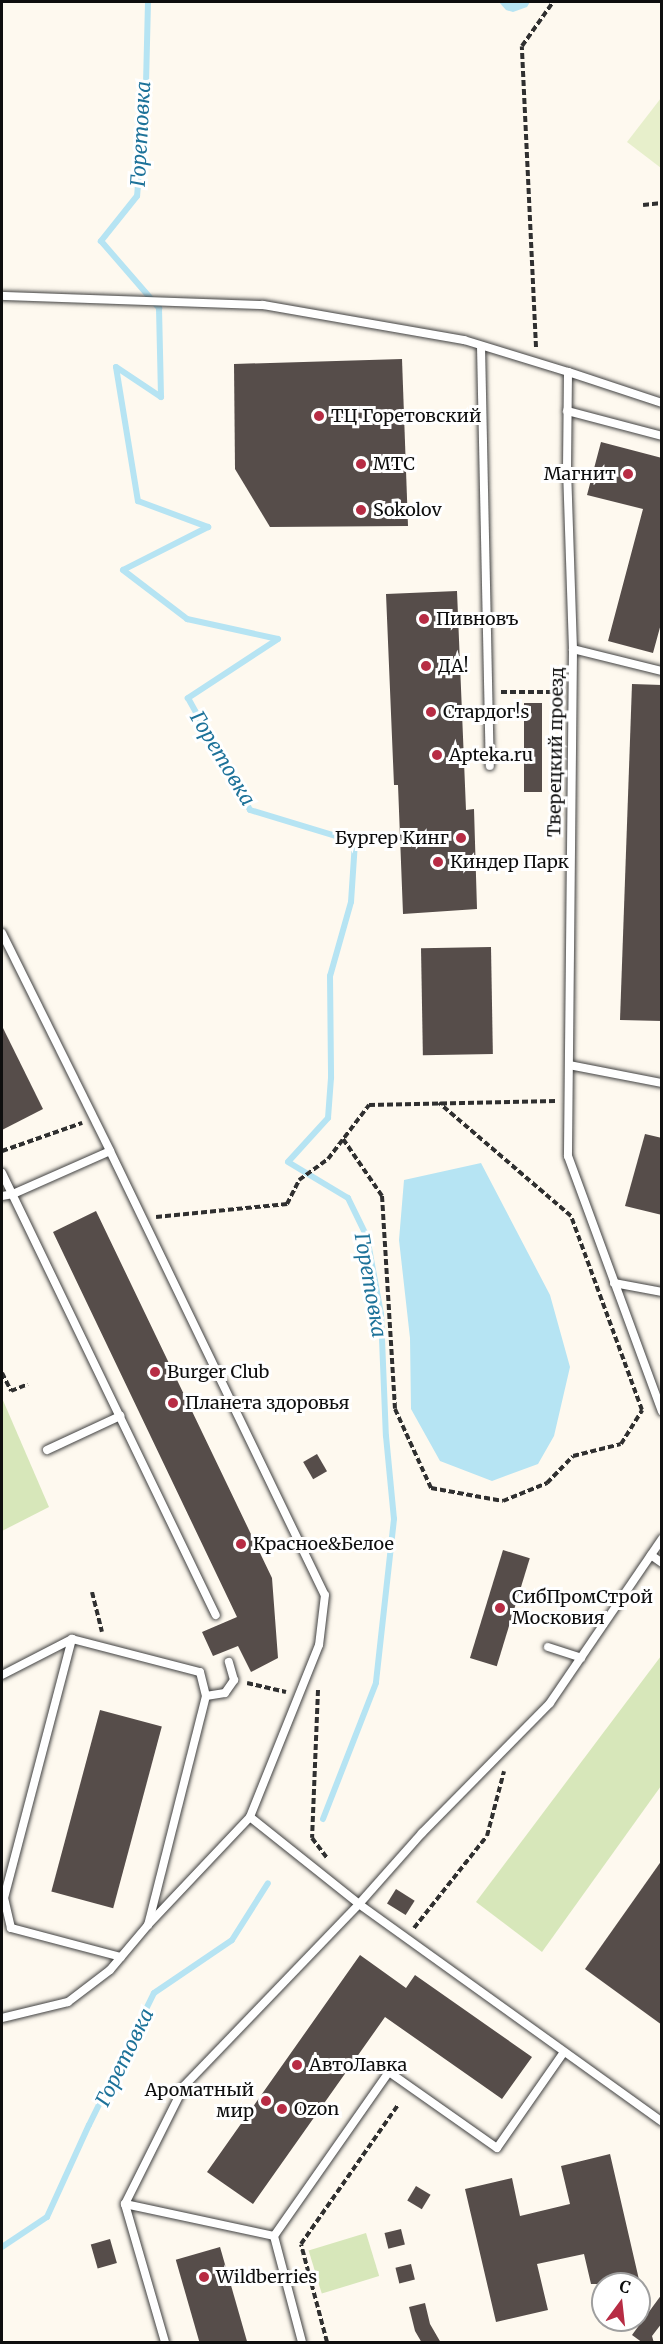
<!DOCTYPE html>
<html>
<head>
<meta charset="utf-8">
<style>
	body { margin:0 }
	#map { position:relative; width:663px; height:2344px; overflow:hidden; background:#fef9ef; font-family:Merriweather,serif }
	div>[style] { position:absolute }
	.green>* { inset:0; background:#d7e7ba; transform-origin:0 0 }
	.pitch>* { inset:0; background:#e7efcb }
	.water>* { inset:0; background:#b6e4f3 }
	.stream>* { height:6px; margin:-3px; padding:0 3px; transform-origin:3px; border-radius:3px; background:#b6e4f3 }
	.building>* { inset:0; background:#564d4a; transform-origin:0 0 }
	.path>* { height:4px; margin-top:-2px; transform-origin:0; background:repeating-linear-gradient(90deg,#303030 0 6px,transparent 0 9px) }
	.roads { filter:drop-shadow(0 0 2px #414141) drop-shadow(0 0 2px #414141) }
	.service>* { height:8px; margin:-4px; padding:0 4px; transform-origin:4px; border-radius:4px; background:#fff }
	.dots>* { width:16px; height:16px; translate:-50% -50%; box-sizing:border-box; border:3px solid #fff; border-radius:50% }
	span { translate:-50% -50%; white-space:nowrap; text-align:center; line-height:1.15; -webkit-text-stroke:6px #fff; paint-order:stroke }
	.poi-label { font-size:18px; color:#0e0e0e }
	.left { translate:0 -50%; text-align:left }
	.right { translate:-100% -50%; text-align:right }
	.street-label { font-size:18px; color:#0e0e0e }
	.water-label { font-size:20px; color:#1d7299; font-style:italic }
	.frame { position:absolute; inset:0; border:3px solid #0e0e0e; pointer-events:none }
	.north { position:absolute; left:591px; top:2272px; width:60px; height:60px; box-sizing:border-box; background:#fff; border:2px solid #9f9f9f; border-radius:50%; rotate:15deg; font-size:16px; font-weight:700; line-height:24px; text-align:center; color:#0e0e0e }
	.north::after { content:''; display:block; margin:auto; width:21px; height:27px; background:#b72c44; clip-path:polygon(50% 0,100% 100%,50% 72%,0 100%) }
</style>
</head>
<body>
<div id="map">
	<div class="green">
		<div style="clip-path:polygon(2px 1398px,49px 1507px,2px 1531px)"></div>
		<div style="clip-path:polygon(661px 1656px,661px 1786px,542px 1952px,476px 1902px)"></div>
		<div style="left:366px;top:2233px;width:45px;height:60px;rotate:73deg"></div>
	</div>
	<div class="pitch">
		<div style="clip-path:polygon(661px 98px,661px 168px,627px 142px)"></div>
	</div>
	<div class="water">
		<div style="clip-path:polygon(499px 2px,530px 2px,527px 7px,513px 12px,506px 10px)"></div>
		<div style="clip-path:polygon(481px 1163px,550px 1295px,570px 1367px,554px 1436px,538px 1464px,492px 1481px,440px 1461px,411px 1409px,410px 1338px,399px 1240px,404px 1180px)"></div>
	</div>
	<div class="stream">
		<div style="left:148px;top:2px;width:83px;rotate:91.4deg"></div>
		<div style="left:146px;top:85px;width:111px;rotate:94.6deg"></div>
		<div style="left:137px;top:196px;width:58px;rotate:128.7deg"></div>
		<div style="left:101px;top:241px;width:89px;rotate:49.1deg"></div>
		<div style="left:159px;top:308px;width:89px;rotate:88.7deg"></div>
		<div style="left:161px;top:397px;width:54px;rotate:-146.3deg"></div>
		<div style="left:116px;top:367px;width:136px;rotate:80.7deg"></div>
		<div style="left:138px;top:501px;width:75px;rotate:20.4deg"></div>
		<div style="left:208px;top:527px;width:95px;rotate:153.2deg"></div>
		<div style="left:123px;top:570px;width:81px;rotate:37.4deg"></div>
		<div style="left:187px;top:619px;width:93px;rotate:12.4deg"></div>
		<div style="left:278px;top:639px;width:108px;rotate:146.8deg"></div>
		<div style="left:188px;top:698px;width:128px;rotate:61deg"></div>
		<div style="left:250px;top:810px;width:110px;rotate:16.9deg"></div>
		<div style="left:355px;top:842px;width:60px;rotate:93.8deg"></div>
		<div style="left:351px;top:902px;width:77px;rotate:105.8deg"></div>
		<div style="left:330px;top:976px;width:102px;rotate:89.4deg"></div>
		<div style="left:331px;top:1078px;width:40px;rotate:94.3deg"></div>
		<div style="left:328px;top:1118px;width:59px;rotate:132.3deg"></div>
		<div style="left:288px;top:1162px;width:70px;rotate:31deg"></div>
		<div style="left:348px;top:1198px;width:43px;rotate:64deg"></div>
		<div style="left:367px;top:1237px;width:78px;rotate:79.7deg"></div>
		<div style="left:381px;top:1314px;width:122px;rotate:87.7deg"></div>
		<div style="left:386px;top:1436px;width:83px;rotate:84.5deg"></div>
		<div style="left:394px;top:1519px;width:165px;rotate:96.3deg"></div>
		<div style="left:376px;top:1683px;width:146px;rotate:111.3deg"></div>
		<div style="left:2px;top:2247px;width:54px;rotate:-33.7deg"></div>
		<div style="left:47px;top:2217px;width:101px;rotate:-65.5deg"></div>
		<div style="left:89px;top:2125px;width:147px;rotate:-63.8deg"></div>
		<div style="left:154px;top:1993px;width:94px;rotate:-34.2deg"></div>
		<div style="left:232px;top:1940px;width:67px;rotate:-57.7deg"></div>
	</div>
	<div class="building">
		<div style="clip-path:polygon(402px 359px,408px 526px,270px 527px,235px 469px,234px 364px)"></div>
		<div style="clip-path:polygon(601px 442px,662px 458px,662px 620px,653px 653px,608px 641px,643px 509px,587px 495px)"></div>
		<div style="clip-path:polygon(457px 591px,466px 810px,474px 809px,477px 909px,403px 914px,398px 785px,394px 785px,386px 594px)"></div>
		<div style="clip-path:polygon(632px 684px,662px 685px,662px 1021px,620px 1020px)"></div>
		<div style="left:524px;top:703px;width:18px;height:89px"></div>
		<div style="left:491px;top:947px;width:107px;height:70px;rotate:89deg"></div>
		<div style="clip-path:polygon(2px 1026px,43px 1109px,2px 1130px)"></div>
		<div style="clip-path:polygon(645px 1134px,662px 1138px,662px 1215px,625px 1206px)"></div>
		<div style="clip-path:polygon(96px 1211px,272px 1578px,278px 1658px,251px 1672px,238px 1646px,213px 1656px,202px 1632px,237px 1617px,53px 1232px)"></div>
		<div style="left:317px;top:1454px;width:20px;height:16px;rotate:60deg"></div>
		<div style="left:503px;top:1550px;width:28px;height:113px;rotate:17deg"></div>
		<div style="left:100px;top:1710px;width:64px;height:188px;rotate:15deg"></div>
		<div style="clip-path:polygon(662px 1860px,662px 2025px,585px 1969px)"></div>
		<div style="left:396px;top:1889px;width:22px;height:17px;rotate:32deg"></div>
		<div style="clip-path:polygon(360px 1955px,406px 1988px,415px 1975px,532px 2057px,502px 2099px,385px 2017px,253px 2204px,207px 2172px)"></div>
		<div style="clip-path:polygon(610px 2154px,640px 2284px,591px 2284px,584px 2254px,537px 2264px,548px 2310px,496px 2322px,465px 2189px,512px 2178px,520px 2216px,570px 2204px,561px 2166px)"></div>
		<div style="left:416px;top:2186px;width:17px;height:17px;rotate:31deg"></div>
		<div style="left:401px;top:2229px;width:16px;height:17px;rotate:76deg"></div>
		<div style="left:110px;top:2239px;width:25px;height:20px;rotate:74deg"></div>
		<div style="left:220px;top:2247px;width:100px;height:46px;rotate:74deg"></div>
		<div style="left:411px;top:2264px;width:16px;height:16px;rotate:76deg"></div>
		<div style="clip-path:polygon(662px 2294px,662px 2323px,652px 2336px,654px 2343px,643px 2343px,632px 2335px)"></div>
		<div style="clip-path:polygon(425px 2303px,430px 2324px,441px 2343px,422px 2343px,415px 2331px,409px 2307px)"></div>
	</div>
	<div class="path">
		<div style="left:643px;top:205px;width:19px;rotate:-6deg"></div>
		<div style="left:536px;top:347px;width:301px;rotate:-92.7deg"></div>
		<div style="left:522px;top:46px;width:54px;rotate:-54.8deg"></div>
		<div style="left:501px;top:692px;width:59px"></div>
		<div style="left:343px;top:1139px;width:69px;rotate:55.6deg"></div>
		<div style="left:382px;top:1196px;width:213px;rotate:86.5deg"></div>
		<div style="left:395px;top:1409px;width:87px;rotate:65.5deg"></div>
		<div style="left:431px;top:1488px;width:73px;rotate:10.2deg"></div>
		<div style="left:503px;top:1501px;width:48px;rotate:-22.2deg"></div>
		<div style="left:547px;top:1483px;width:37px;rotate:-46deg"></div>
		<div style="left:573px;top:1456px;width:49px;rotate:-14deg"></div>
		<div style="left:621px;top:1444px;width:40px;rotate:-58deg"></div>
		<div style="left:642px;top:1410px;width:207px;rotate:-110.1deg"></div>
		<div style="left:571px;top:1216px;width:174px;rotate:-139.4deg"></div>
		<div style="left:2px;top:1151px;width:85px;rotate:-19.3deg"></div>
		<div style="left:156px;top:1217px;width:132px;rotate:-5.7deg"></div>
		<div style="left:287px;top:1204px;width:27px;rotate:-63deg"></div>
		<div style="left:299px;top:1180px;width:36px;rotate:-36deg"></div>
		<div style="left:328px;top:1159px;width:68px;rotate:-52.8deg"></div>
		<div style="left:369px;top:1105px;width:187px;rotate:-1.2deg"></div>
		<div style="left:2px;top:1373px;width:20px;rotate:63deg"></div>
		<div style="left:11px;top:1391px;width:18px;rotate:-22deg"></div>
		<div style="left:92px;top:1592px;width:41px;rotate:76deg"></div>
		<div style="left:247px;top:1683px;width:40px;rotate:13deg"></div>
		<div style="left:318px;top:1690px;width:148px;rotate:92.3deg"></div>
		<div style="left:312px;top:1838px;width:25px;rotate:53deg"></div>
		<div style="left:414px;top:1928px;width:117px;rotate:-51.6deg"></div>
		<div style="left:487px;top:1836px;width:67px;rotate:-75.3deg"></div>
		<div style="left:327px;top:2342px;width:101px;rotate:-104.9deg"></div>
		<div style="left:301px;top:2244px;width:169px;rotate:-55.1deg"></div>
	</div>
	<div class="roads">
		<div class="service">
			<div style="left:2px;top:296px;width:261px;rotate:2deg"></div>
			<div style="left:263px;top:305px;width:204px;rotate:9.9deg"></div>
			<div style="left:464px;top:340px;width:109px;rotate:17.1deg"></div>
			<div style="left:481px;top:346px;width:420px;rotate:88.8deg"></div>
			<div style="left:662px;top:403px;width:99px;rotate:-161.7deg"></div>
			<div style="left:568px;top:372px;width:97px;rotate:90.6deg"></div>
			<div style="left:567px;top:469px;width:180px;rotate:88.1deg"></div>
			<div style="left:573px;top:649px;width:507px;rotate:90.57deg"></div>
			<div style="left:568px;top:1156px;width:272px;rotate:69.8deg"></div>
			<div style="left:567px;top:411px;width:98px;rotate:14.7deg"></div>
			<div style="left:573px;top:649px;width:92px;rotate:13.9deg"></div>
			<div style="left:2px;top:933px;width:243px;rotate:63.6deg"></div>
			<div style="left:110px;top:1151px;width:493px;rotate:64.2deg"></div>
			<div style="left:325px;top:1595px;width:50px;rotate:96.8deg"></div>
			<div style="left:319px;top:1645px;width:185px;rotate:111.9deg"></div>
			<div style="left:250px;top:1817px;width:149px;rotate:133.4deg"></div>
			<div style="left:148px;top:1925px;width:59px;rotate:130.2deg"></div>
			<div style="left:110px;top:1970px;width:53px;rotate:142.7deg"></div>
			<div style="left:68px;top:2002px;width:68px;rotate:166.4deg"></div>
			<div style="left:569px;top:1065px;width:95px;rotate:11deg"></div>
			<div style="left:2px;top:1173px;width:491px;rotate:64.2deg"></div>
			<div style="left:2px;top:1196px;width:11px;rotate:-10deg"></div>
			<div style="left:13px;top:1194px;width:106px;rotate:-23.9deg"></div>
			<div style="left:614px;top:1283px;width:49px;rotate:10.6deg"></div>
			<div style="left:47px;top:1450px;width:81px;rotate:-25deg"></div>
			<div style="left:651px;top:1555px;width:14px;rotate:36deg"></div>
			<div style="left:548px;top:1647px;width:35px;rotate:18deg"></div>
			<div style="left:2px;top:1675px;width:79px;rotate:-27.2deg"></div>
			<div style="left:206px;top:1696px;width:19px;rotate:-9deg"></div>
			<div style="left:225px;top:1693px;width:16px;rotate:-55deg"></div>
			<div style="left:234px;top:1680px;width:19px;rotate:-106deg"></div>
			<div style="left:250px;top:1817px;width:139px;rotate:38.6deg"></div>
			<div style="left:359px;top:1904px;width:373px;rotate:35.7deg"></div>
			<div style="left:121px;top:1957px;width:114px;rotate:-165.2deg"></div>
			<div style="left:11px;top:1928px;width:31px;rotate:-103deg"></div>
			<div style="left:4px;top:1898px;width:268px;rotate:-75.3deg"></div>
			<div style="left:72px;top:1639px;width:132px;rotate:14.5deg"></div>
			<div style="left:200px;top:1672px;width:25px;rotate:76deg"></div>
			<div style="left:206px;top:1696px;width:236px;rotate:104.2deg"></div>
			<div style="left:125px;top:2204px;width:152px;rotate:12.1deg"></div>
			<div style="left:165px;top:2342px;width:144px;rotate:-106.2deg"></div>
			<div style="left:125px;top:2204px;width:132px;rotate:-63.4deg"></div>
			<div style="left:184px;top:2086px;width:252px;rotate:-46.1deg"></div>
			<div style="left:359px;top:1904px;width:95px;rotate:-48.4deg"></div>
			<div style="left:422px;top:1833px;width:182px;rotate:-45.4deg"></div>
			<div style="left:550px;top:1703px;width:199px;rotate:-55.7deg"></div>
			<div style="left:302px;top:2342px;width:110px;rotate:-104.8deg"></div>
			<div style="left:274px;top:2236px;width:200px;rotate:-55deg"></div>
			<div style="left:389px;top:2072px;width:132px;rotate:35.1deg"></div>
			<div style="left:497px;top:2148px;width:117px;rotate:-55.1deg"></div>
		</div>
	</div>
	<div class="dots">
		<div style="left:319px;top:416px;background:#b72c44"></div>
		<div style="left:361px;top:464px;background:#b72c44"></div>
		<div style="left:628px;top:474px;background:#b72c44"></div>
		<div style="left:361px;top:510px;background:#b72c44"></div>
		<div style="left:424px;top:619px;background:#b72c44"></div>
		<div style="left:426px;top:666px;background:#b72c44"></div>
		<div style="left:431px;top:712px;background:#b72c44"></div>
		<div style="left:437px;top:755px;background:#b72c44"></div>
		<div style="left:461px;top:838px;background:#b72c44"></div>
		<div style="left:438px;top:862px;background:#b72c44"></div>
		<div style="left:155px;top:1372px;background:#b72c44"></div>
		<div style="left:173px;top:1403px;background:#b72c44"></div>
		<div style="left:241px;top:1544px;background:#b72c44"></div>
		<div style="left:500px;top:1608px;background:#b72c44"></div>
		<div style="left:297px;top:2065px;background:#b72c44"></div>
		<div style="left:266px;top:2101px;background:#b72c44"></div>
		<div style="left:282px;top:2109px;background:#b72c44"></div>
		<div style="left:204px;top:2277px;background:#b72c44"></div>
	</div>
	<div class="poi-label">
		<span class="left" style="left:331px;top:416px">ТЦ Горетовский</span>
		<span class="left" style="left:373px;top:464px">МТС</span>
		<span class="right" style="left:616px;top:474px">Магнит</span>
		<span class="left" style="left:373px;top:510px">Sokolov</span>
		<span class="left" style="left:436px;top:619px">Пивновъ</span>
		<span class="left" style="left:438px;top:666px">ДА!</span>
		<span class="left" style="left:443px;top:712px">Стардог!s</span>
		<span class="left" style="left:449px;top:755px">Apteka.ru</span>
		<span class="right" style="left:449px;top:838px">Бургер Кинг</span>
		<span class="left" style="left:450px;top:862px">Киндер Парк</span>
		<span class="left" style="left:167px;top:1372px">Burger Club</span>
		<span class="left" style="left:185px;top:1403px">Планета здоровья</span>
		<span class="left" style="left:253px;top:1544px">Красное&amp;Белое</span>
		<span class="left" style="left:512px;top:1608px">СибПромСтрой<br>Московия</span>
		<span class="left" style="left:309px;top:2065px">АвтоЛавка</span>
		<span class="right" style="left:254px;top:2101px">Ароматный<br>мир</span>
		<span class="left" style="left:294px;top:2109px">Ozon</span>
		<span class="left" style="left:216px;top:2277px">Wildberries</span>
	</div>
	<div class="street-label">
		<span style="left:556px;top:752px;rotate:-89deg">Тверецкий проезд</span>
	</div>
	<div class="water-label">
		<span style="left:140px;top:134px;rotate:-87deg">Горетовка</span>
		<span style="left:223px;top:758px;rotate:59deg">Горетовка</span>
		<span style="left:371px;top:1285px;rotate:80deg">Горетовка</span>
		<span style="left:124px;top:2057px;rotate:-64deg">Горетовка</span>
	</div>
	<div class="frame"></div>
	<div class="north">С</div>
</div>
</body>
</html>
